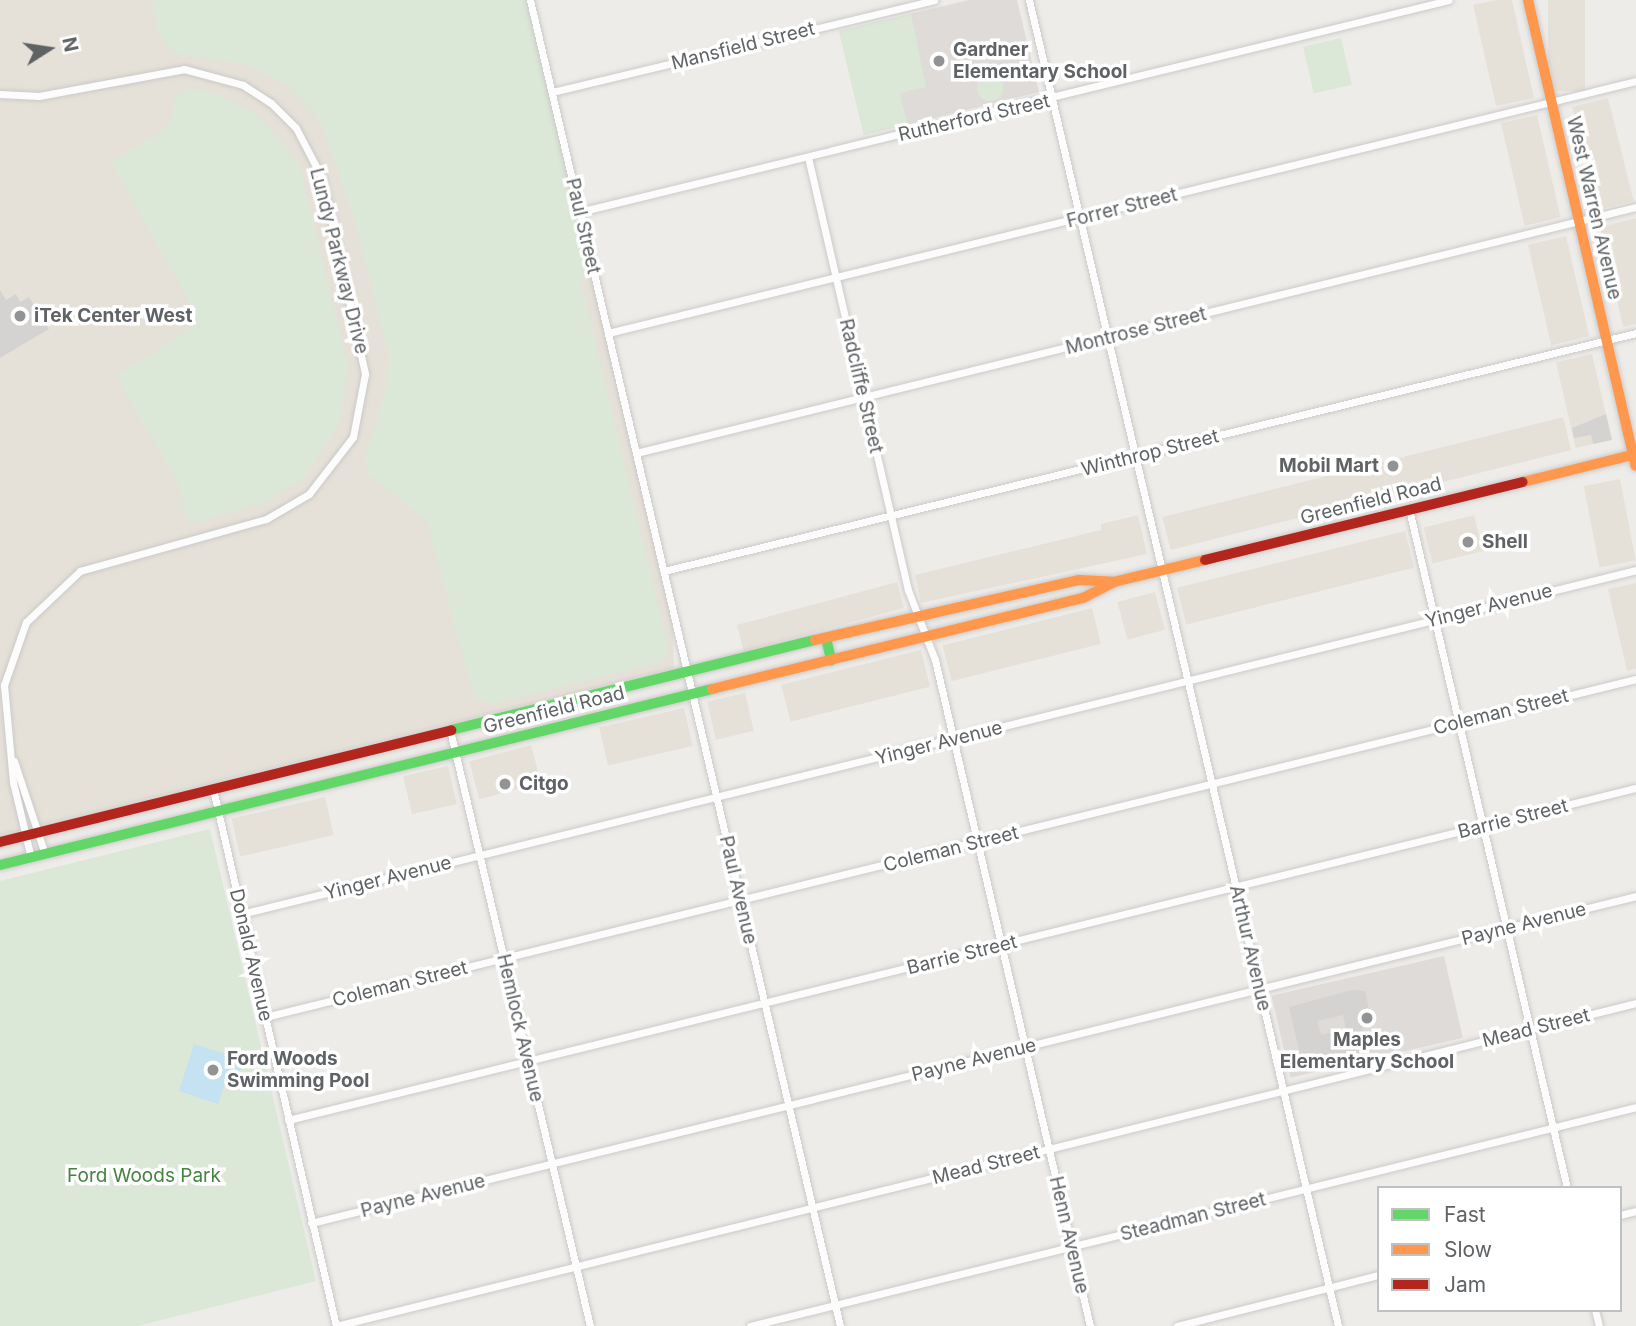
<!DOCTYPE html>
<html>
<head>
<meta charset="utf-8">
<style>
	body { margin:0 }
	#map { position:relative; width:1636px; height:1326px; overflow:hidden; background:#eeece9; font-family:Inter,sans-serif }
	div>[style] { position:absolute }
	.commercial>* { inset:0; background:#e6e1d8; transform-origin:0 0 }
	.education>* { inset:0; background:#dedbd8; transform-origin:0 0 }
	.green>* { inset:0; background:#dbe7d7; transform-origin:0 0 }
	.round { border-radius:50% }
	.water>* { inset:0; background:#c4e2f1 }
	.building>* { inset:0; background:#d5d3d2 }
	.roads { filter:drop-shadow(0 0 2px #cbcac9) drop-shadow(0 0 2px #cbcac9) }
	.street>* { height:7px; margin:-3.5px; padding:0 3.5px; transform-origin:3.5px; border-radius:3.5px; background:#fcfcfc }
	.fast>* { height:10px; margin:-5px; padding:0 5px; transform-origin:5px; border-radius:5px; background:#63d668 }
	.slow>* { height:10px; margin:-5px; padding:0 5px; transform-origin:5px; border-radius:5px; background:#ff974d }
	.jam>* { height:10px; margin:-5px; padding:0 5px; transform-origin:5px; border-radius:5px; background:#b3261e }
	.dots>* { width:19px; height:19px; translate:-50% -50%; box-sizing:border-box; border:4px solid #fff; border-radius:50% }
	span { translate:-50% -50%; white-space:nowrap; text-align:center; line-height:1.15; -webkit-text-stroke:7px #fff; paint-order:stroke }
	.street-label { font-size:19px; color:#5f6366 }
	.poi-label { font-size:19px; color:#5f6366; font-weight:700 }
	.left { translate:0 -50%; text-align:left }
	.right { translate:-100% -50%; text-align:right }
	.park-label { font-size:19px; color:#458341 }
	.legend { position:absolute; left:1377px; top:1186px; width:245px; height:126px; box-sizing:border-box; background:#fff; border:2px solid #bfc1c2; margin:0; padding:9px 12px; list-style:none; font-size:21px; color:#5f6366 }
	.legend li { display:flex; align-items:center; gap:14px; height:35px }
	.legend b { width:35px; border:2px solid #bfc1c2 }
	.north { position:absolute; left:14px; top:14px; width:70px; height:70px; -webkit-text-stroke:5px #fff; paint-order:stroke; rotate:78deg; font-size:19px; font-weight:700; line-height:28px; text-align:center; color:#5f6366 }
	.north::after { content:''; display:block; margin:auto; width:24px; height:32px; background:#5f6366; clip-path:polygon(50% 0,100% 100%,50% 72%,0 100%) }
</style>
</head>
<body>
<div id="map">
	<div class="commercial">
		<div style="clip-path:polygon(0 0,527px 0,673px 625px,674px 668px,0 835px)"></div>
		<div style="clip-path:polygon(1496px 0,1512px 0,1534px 98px,1496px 106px,1473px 5px)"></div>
		<div style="left:1548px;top:0;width:37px;height:91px"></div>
		<div style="left:1608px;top:98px;width:106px;height:37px;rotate:76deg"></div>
		<div style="left:1537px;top:115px;width:105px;height:37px;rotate:77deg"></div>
		<div style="clip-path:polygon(1636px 218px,1636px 324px,1623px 327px,1600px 227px)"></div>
		<div style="left:1566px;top:236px;width:103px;height:39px;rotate:77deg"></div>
		<div style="left:1592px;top:354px;width:88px;height:37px;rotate:77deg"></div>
		<div style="left:1563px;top:417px;width:34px;height:413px;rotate:76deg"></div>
		<div style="left:1620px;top:479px;width:83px;height:37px;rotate:79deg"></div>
		<div style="clip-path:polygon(1138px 515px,1147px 554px,921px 603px,915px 575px,1101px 530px,1101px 524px)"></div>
		<div style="left:1474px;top:515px;width:37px;height:52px;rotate:76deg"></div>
		<div style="left:1405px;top:531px;width:38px;height:235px;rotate:76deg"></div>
		<div style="left:897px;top:582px;width:27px;height:166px;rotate:75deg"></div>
		<div style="clip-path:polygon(1636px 583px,1636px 669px,1627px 671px,1608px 589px)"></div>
		<div style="left:1155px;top:592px;width:39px;height:39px;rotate:75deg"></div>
		<div style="left:1092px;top:608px;width:37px;height:154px;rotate:76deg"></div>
		<div style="left:921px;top:650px;width:38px;height:144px;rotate:76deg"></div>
		<div style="left:745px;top:693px;width:39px;height:39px;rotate:77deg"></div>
		<div style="left:684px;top:708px;width:39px;height:87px;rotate:77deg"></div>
		<div style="left:531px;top:745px;width:39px;height:64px;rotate:75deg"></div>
		<div style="left:448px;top:766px;width:39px;height:46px;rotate:77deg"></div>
		<div style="left:325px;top:797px;width:39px;height:96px;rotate:77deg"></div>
	</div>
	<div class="education">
		<div style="clip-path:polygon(969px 0,1017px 0,1039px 92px,864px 135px,839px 31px)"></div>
		<div style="left:1444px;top:956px;width:84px;height:177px;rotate:77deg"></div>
	</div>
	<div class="green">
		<div style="clip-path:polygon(152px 0,527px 0,591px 276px,580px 280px,669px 652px,661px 662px,492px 704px,474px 698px,427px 521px,369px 475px,365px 457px,386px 387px,388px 353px,356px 224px,320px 120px,287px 85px,248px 65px,173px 53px,159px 35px)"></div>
		<div style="clip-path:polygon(911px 14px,926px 87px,900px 93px,907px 124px,864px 135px,839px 31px)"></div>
		<div style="left:1341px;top:38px;width:48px;height:39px;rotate:77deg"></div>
		<div class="round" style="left:977px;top:75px;width:26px;height:26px"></div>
		<div style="clip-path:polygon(187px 88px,214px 93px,258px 115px,299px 164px,348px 366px,340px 422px,304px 477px,266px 502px,196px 522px,186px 519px,178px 483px,116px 376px,192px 327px,188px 317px,193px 308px,111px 162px,161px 131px,172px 118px,174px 99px)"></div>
		<div style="clip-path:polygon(210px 829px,316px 1281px,138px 1326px,0 1326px,0 881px)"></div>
	</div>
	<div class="water">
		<div style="clip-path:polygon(194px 1044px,244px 1060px,236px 1083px,226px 1081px,218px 1104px,179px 1091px)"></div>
	</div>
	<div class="building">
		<div style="clip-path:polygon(0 290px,6px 300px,16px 294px,20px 302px,29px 297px,49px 329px,0 358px)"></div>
		<div style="clip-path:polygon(1606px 414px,1612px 440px,1593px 444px,1591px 435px,1574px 438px,1572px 428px)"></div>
		<div style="clip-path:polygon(evenodd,1352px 990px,1365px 991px,1370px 1014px,1360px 1017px,1368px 1052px,1302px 1063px,1289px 1007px,1352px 990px,1343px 1015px,1346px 1029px,1321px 1035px,1317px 1021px,1343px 1015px)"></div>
	</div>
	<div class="roads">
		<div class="street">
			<div style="left:530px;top:0;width:1362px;rotate:76.84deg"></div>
			<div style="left:1029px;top:0;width:1362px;rotate:76.88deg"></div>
			<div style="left:552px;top:92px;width:393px;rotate:-13.5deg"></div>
			<div style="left:0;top:94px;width:39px;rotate:3deg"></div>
			<div style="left:39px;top:96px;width:147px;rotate:-10.5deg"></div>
			<div style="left:184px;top:69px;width:61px;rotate:15.2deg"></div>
			<div style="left:243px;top:85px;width:33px;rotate:33deg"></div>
			<div style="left:271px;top:103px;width:35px;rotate:45deg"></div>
			<div style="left:296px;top:128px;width:56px;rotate:62.5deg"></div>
			<div style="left:322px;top:178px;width:201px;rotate:77.6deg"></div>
			<div style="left:365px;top:374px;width:64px;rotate:100.8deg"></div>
			<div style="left:353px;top:437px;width:72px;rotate:127.7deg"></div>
			<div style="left:309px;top:494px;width:50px;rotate:149.8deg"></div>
			<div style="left:266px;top:519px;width:193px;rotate:164.4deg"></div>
			<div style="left:80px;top:571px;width:74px;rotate:136.6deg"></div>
			<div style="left:26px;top:622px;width:67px;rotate:109.2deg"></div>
			<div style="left:4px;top:685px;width:97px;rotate:84.7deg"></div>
			<div style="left:13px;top:782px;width:78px;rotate:76.7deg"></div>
			<div style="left:808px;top:157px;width:444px;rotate:77deg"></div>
			<div style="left:908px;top:590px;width:75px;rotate:68.9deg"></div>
			<div style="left:935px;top:660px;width:684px;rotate:76.9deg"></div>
			<div style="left:579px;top:212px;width:895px;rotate:-13.69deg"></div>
			<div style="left:608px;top:333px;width:1058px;rotate:-13.77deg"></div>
			<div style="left:636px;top:453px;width:1030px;rotate:-13.82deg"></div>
			<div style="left:1409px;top:509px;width:697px;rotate:76.9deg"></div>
			<div style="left:664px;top:571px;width:1001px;rotate:-13.76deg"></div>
			<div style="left:450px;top:730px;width:612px;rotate:76.78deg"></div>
			<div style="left:14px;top:761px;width:98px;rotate:71.6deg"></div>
			<div style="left:213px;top:789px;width:551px;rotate:77.1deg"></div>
			<div style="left:241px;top:914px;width:1437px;rotate:-13.85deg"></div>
			<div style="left:265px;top:1017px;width:1412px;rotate:-13.85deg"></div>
			<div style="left:288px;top:1120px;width:1388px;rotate:-13.84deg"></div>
			<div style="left:1620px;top:1215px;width:16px;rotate:-14deg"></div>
			<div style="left:311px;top:1223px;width:1365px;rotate:-13.86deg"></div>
			<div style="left:1595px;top:1310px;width:16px;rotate:76deg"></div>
			<div style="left:336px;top:1326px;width:1340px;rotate:-13.95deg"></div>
			<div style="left:750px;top:1326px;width:913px;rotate:-13.88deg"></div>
			<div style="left:1177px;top:1326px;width:208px;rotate:-14.2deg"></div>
		</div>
		<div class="fast">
			<div style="left:826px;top:638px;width:23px;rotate:77deg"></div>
			<div style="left:451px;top:730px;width:375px;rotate:-13.9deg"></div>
			<div style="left:0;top:865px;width:733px;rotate:-13.88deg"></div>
		</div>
		<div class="slow">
			<div style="left:1528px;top:0;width:478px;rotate:77deg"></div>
			<div style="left:1523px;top:482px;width:116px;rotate:-13.9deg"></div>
			<div style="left:815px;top:640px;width:271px;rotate:-12.8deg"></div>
			<div style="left:1079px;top:580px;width:35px;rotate:3deg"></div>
			<div style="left:712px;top:689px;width:382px;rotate:-13.8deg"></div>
			<div style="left:1083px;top:598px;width:35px;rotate:-27deg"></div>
			<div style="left:1114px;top:582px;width:94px;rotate:-13.6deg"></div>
		</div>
		<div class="jam">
			<div style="left:1205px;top:560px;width:327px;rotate:-13.8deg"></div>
			<div style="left:0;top:842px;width:465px;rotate:-13.9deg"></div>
		</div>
	</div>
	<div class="dots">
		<div style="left:939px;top:61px;background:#919394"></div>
		<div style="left:20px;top:316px;background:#919394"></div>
		<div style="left:1393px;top:466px;background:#919394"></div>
		<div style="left:1468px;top:542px;background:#919394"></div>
		<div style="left:505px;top:784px;background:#919394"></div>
		<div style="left:1367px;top:1018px;background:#919394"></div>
		<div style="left:213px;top:1070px;background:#919394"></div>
	</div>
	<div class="street-label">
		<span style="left:743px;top:46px;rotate:-14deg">Mansfield Street</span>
		<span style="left:974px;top:118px;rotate:-13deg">Rutherford Street</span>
		<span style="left:1122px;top:208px;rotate:-14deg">Forrer Street</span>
		<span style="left:1594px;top:208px;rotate:77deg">West Warren Avenue</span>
		<span style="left:583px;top:226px;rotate:77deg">Paul Street</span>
		<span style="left:339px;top:261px;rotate:76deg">Lundy Parkway Drive</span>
		<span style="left:1136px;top:331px;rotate:-14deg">Montrose Street</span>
		<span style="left:861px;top:386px;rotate:77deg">Radcliffe Street</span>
		<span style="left:1150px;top:453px;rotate:-14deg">Winthrop Street</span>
		<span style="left:1371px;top:501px;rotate:-14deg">Greenfield Road</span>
		<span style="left:1489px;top:606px;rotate:-14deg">Yinger Avenue</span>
		<span style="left:554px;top:710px;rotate:-14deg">Greenfield Road</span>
		<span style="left:1501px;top:712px;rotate:-14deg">Coleman Street</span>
		<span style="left:939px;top:743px;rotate:-14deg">Yinger Avenue</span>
		<span style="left:1513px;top:819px;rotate:-14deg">Barrie Street</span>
		<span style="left:951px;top:849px;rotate:-14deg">Coleman Street</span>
		<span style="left:388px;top:878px;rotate:-14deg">Yinger Avenue</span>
		<span style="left:738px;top:890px;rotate:77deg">Paul Avenue</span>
		<span style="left:1524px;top:924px;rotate:-14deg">Payne Avenue</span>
		<span style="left:1250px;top:948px;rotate:77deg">Arthur Avenue</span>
		<span style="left:251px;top:955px;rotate:77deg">Donald Avenue</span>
		<span style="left:962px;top:955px;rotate:-14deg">Barrie Street</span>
		<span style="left:400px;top:984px;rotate:-14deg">Coleman Street</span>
		<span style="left:520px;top:1028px;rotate:77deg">Hemlock Avenue</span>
		<span style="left:1536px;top:1028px;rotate:-14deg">Mead Street</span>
		<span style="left:974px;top:1060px;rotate:-14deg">Payne Avenue</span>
		<span style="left:986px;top:1165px;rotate:-14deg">Mead Street</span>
		<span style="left:423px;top:1196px;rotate:-14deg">Payne Avenue</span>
		<span style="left:1193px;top:1217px;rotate:-14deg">Steadman Street</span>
		<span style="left:1069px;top:1235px;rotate:77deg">Henn Avenue</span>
	</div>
	<div class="poi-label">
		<span class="left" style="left:953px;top:61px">Gardner<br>Elementary School</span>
		<span class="left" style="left:34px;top:316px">iTek Center West</span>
		<span class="right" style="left:1379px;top:466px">Mobil Mart</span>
		<span class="left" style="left:1482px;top:542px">Shell</span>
		<span class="left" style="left:519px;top:784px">Citgo</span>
		<span style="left:1367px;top:1051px">Maples<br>Elementary School</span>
		<span class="left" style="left:227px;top:1070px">Ford Woods<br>Swimming Pool</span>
	</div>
	<div class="park-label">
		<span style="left:144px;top:1176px">Ford Woods Park</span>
	</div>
	<ul class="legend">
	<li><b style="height:9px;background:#63d668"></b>Fast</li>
	<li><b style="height:9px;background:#ff974d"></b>Slow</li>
	<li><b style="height:9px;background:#b3261e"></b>Jam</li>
	</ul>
	<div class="north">N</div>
</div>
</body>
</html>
